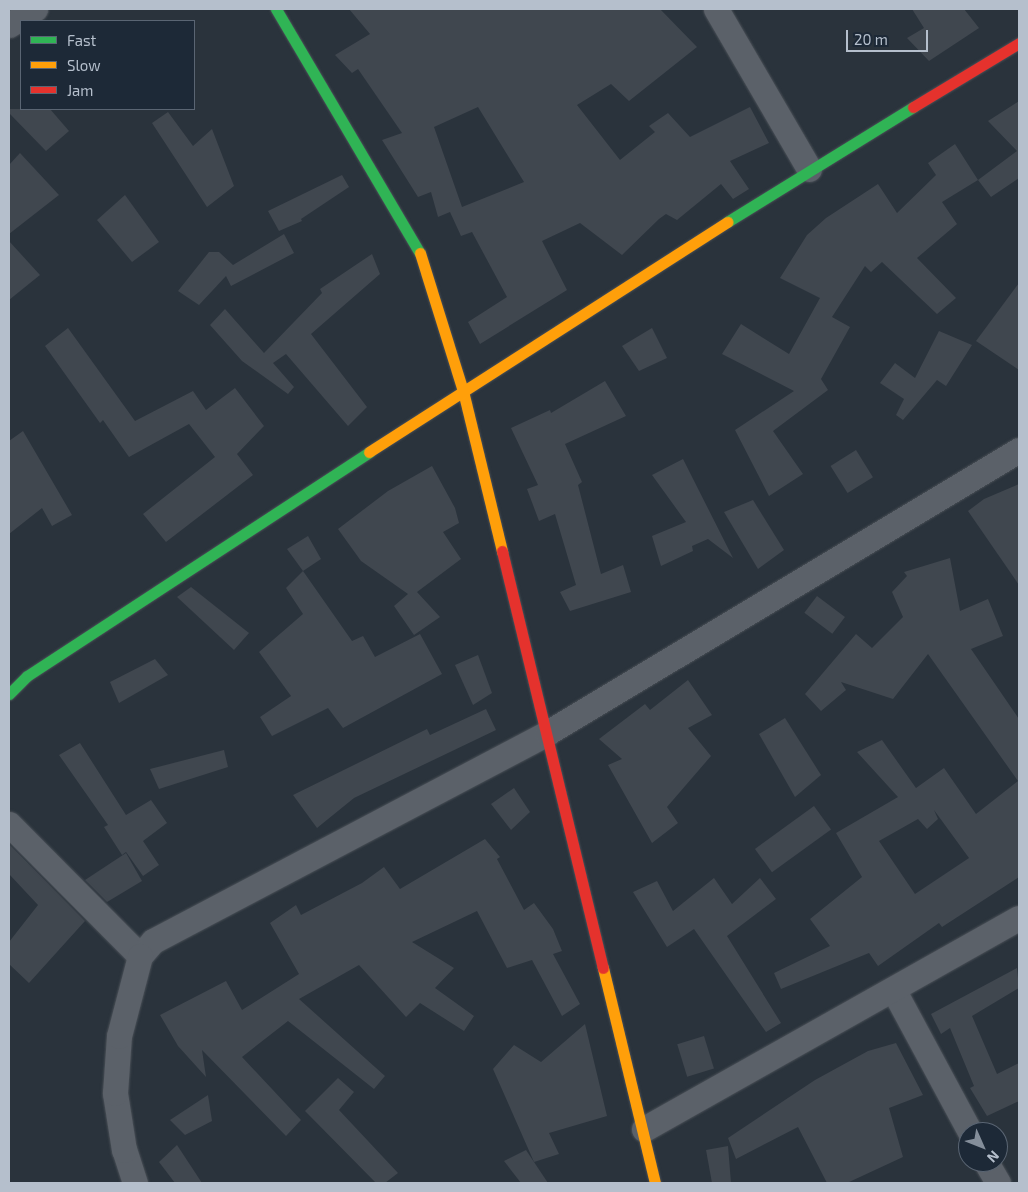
<!DOCTYPE html>
<html>
<head>
<meta charset="utf-8">
<style>
	body { margin:0 }
	#map { position:relative; width:1028px; height:1192px; overflow:hidden; background:#2a333c; font-family:"Exo 2",sans-serif }
	div>[style] { position:absolute }
	.building>* { inset:0; background:#40474f; transform-origin:0 0 }
	.roads { filter:drop-shadow(0 0 1px #494f56) drop-shadow(0 0 1px #494f56) }
	.street>* { height:25px; margin:-12.5px; padding:0 12.5px; transform-origin:12.5px; border-radius:12.5px; background:#5b6169 }
	.fast>* { height:11px; margin:-5.5px; padding:0 5.5px; transform-origin:5.5px; border-radius:5.5px; background:#30b455 }
	.slow>* { height:11px; margin:-5.5px; padding:0 5.5px; transform-origin:5.5px; border-radius:5.5px; background:#ff9f0a }
	.jam>* { height:11px; margin:-5.5px; padding:0 5.5px; transform-origin:5.5px; border-radius:5.5px; background:#e5322d }
	span { translate:-50% -50%; white-space:nowrap; text-align:center; line-height:1.15; -webkit-text-stroke:4.5px #1d2937; paint-order:stroke }
	.frame { position:absolute; inset:0; border:10px solid #b5bfcc; pointer-events:none }
	.legend { position:absolute; left:20px; top:20px; width:175px; height:90px; box-sizing:border-box; background:#1d2937; border:1px solid #5a6573; margin:0; padding:6px 9px; list-style:none; font-size:15px; color:#b5bfcc }
	.legend li { display:flex; align-items:center; gap:10px; height:25px }
	.legend b { width:25px; border:1px solid #5a6573 }
	.north { position:absolute; left:958px; top:1122px; width:50px; height:50px; box-sizing:border-box; background:#1d2937; border:1px solid #5a6573; border-radius:50%; rotate:134deg; font-size:14px; font-weight:700; line-height:20px; text-align:center; color:#b5bfcc }
	.north::after { content:''; display:block; margin:auto; width:18px; height:22px; background:#848e9a; clip-path:polygon(50% 0,100% 100%,50% 72%,0 100%) }
	.scale { position:absolute; left:846px; top:30px; width:82px; height:22px; box-sizing:border-box; border:2px solid #b5bfcc; border-top:0; padding-left:6px; font-size:15px; line-height:18px; white-space:nowrap; color:#b5bfcc; -webkit-text-stroke:4px #1d2937; paint-order:stroke }
</style>
</head>
<body>
<div id="map">
	<div class="building">
		<div style="clip-path:polygon(evenodd,349px 9px,660px 9px,697px 47px,629px 101px,611px 84px,577px 105px,620px 160px,655px 132px,649px 126px,668px 113px,690px 137px,750px 107px,769px 143px,730px 161px,749px 189px,733px 199px,721px 184px,677px 220px,666px 214px,659px 219px,622px 255px,580px 223px,542px 241px,567px 290px,480px 344px,468px 322px,507px 297px,472px 232px,461px 236px,450px 212px,438px 217px,431px 192px,418px 197px,382px 140px,402px 133px,358px 69px,352px 73px,335px 55px,370px 34px,349px 9px,478px 107px,524px 182px,462px 207px,434px 127px,478px 107px)"></div>
		<div style="clip-path:polygon(912px 9px,964px 9px,979px 28px,929px 61px,907px 38px,924px 28px)"></div>
		<div style="clip-path:polygon(1019px 101px,1019px 178px,991px 197px,978px 180px,1017px 151px,988px 121px)"></div>
		<div style="clip-path:polygon(9px 109px,50px 109px,69px 131px,46px 151px,9px 113px)"></div>
		<div style="clip-path:polygon(168px 112px,193px 146px,212px 129px,234px 186px,207px 207px,152px 123px)"></div>
		<div style="clip-path:polygon(955px 144px,978px 180px,942px 202px,957px 224px,917px 258px,956px 298px,937px 314px,882px 262px,871px 272px,865px 266px,832px 317px,850px 327px,821px 379px,828px 390px,773px 431px,803px 474px,769px 496px,735px 430px,794px 391px,722px 354px,741px 324px,789px 354px,820px 298px,780px 278px,807px 235px,826px 218px,878px 184px,897px 213px,936px 175px,928px 163px)"></div>
		<div style="clip-path:polygon(20px 153px,59px 195px,9px 234px,9px 165px)"></div>
		<div style="clip-path:polygon(342px 175px,349px 187px,301px 219px,302px 221px,279px 231px,268px 211px)"></div>
		<div style="clip-path:polygon(125px 195px,159px 242px,132px 262px,97px 220px)"></div>
		<div style="clip-path:polygon(284px 234px,294px 253px,231px 286px,226px 276px,199px 305px,178px 291px,209px 252px,219px 252px,233px 265px)"></div>
		<div style="clip-path:polygon(9px 241px,40px 275px,9px 300px)"></div>
		<div style="clip-path:polygon(372px 254px,380px 274px,311px 334px,367px 407px,348px 426px,286px 354px,273px 363px,294px 387px,288px 394px,242px 361px,210px 325px,225px 309px,264px 353px,322px 293px,320px 289px)"></div>
		<div style="clip-path:polygon(1019px 283px,1019px 370px,976px 341px)"></div>
		<div style="clip-path:polygon(68px 328px,135px 421px,193px 391px,206px 410px,235px 388px,264px 426px,237px 454px,253px 475px,166px 542px,143px 514px,215px 457px,189px 424px,129px 457px,103px 420px,100px 423px,45px 346px)"></div>
		<div style="clip-path:polygon(652px 328px,667px 358px,639px 371px,622px 346px)"></div>
		<div style="clip-path:polygon(939px 331px,972px 345px,946px 386px,937px 380px,903px 420px,896px 415px,904px 399px,880px 383px,895px 363px,915px 378px)"></div>
		<div style="clip-path:polygon(605px 381px,626px 416px,565px 444px,582px 482px,578px 485px,601px 574px,623px 565px,631px 592px,570px 611px,560px 592px,576px 585px,555px 514px,539px 521px,527px 489px,538px 485px,511px 428px,550px 410px,551px 413px)"></div>
		<div style="clip-path:polygon(23px 431px,72px 515px,52px 526px,42px 508px,9px 534px,9px 441px)"></div>
		<div style="left:856px;top:450px;width:32px;height:30px;rotate:58deg"></div>
		<div style="clip-path:polygon(683px 459px,733px 558px,708px 539px,692px 546px,693px 551px,661px 566px,652px 536px,686px 522px,652px 475px)"></div>
		<div style="clip-path:polygon(432px 466px,455px 508px,459px 523px,443px 532px,461px 559px,417px 592px,440px 617px,414px 635px,394px 606px,408px 594px,361px 561px,338px 529px,388px 491px)"></div>
		<div style="clip-path:polygon(1019px 484px,1019px 585px,968px 511px,984px 499px)"></div>
		<div style="clip-path:polygon(753px 500px,784px 550px,758px 569px,724px 512px)"></div>
		<div style="clip-path:polygon(308px 536px,321px 559px,303px 571px,287px 549px)"></div>
		<div style="clip-path:polygon(evenodd,950px 558px,960px 611px,988px 599px,1003px 636px,971px 649px,1019px 719px,1019px 877px,942px 927px,939px 923px,878px 966px,869px 953px,781px 989px,774px 973px,830px 946px,810px 919px,862px 877px,836px 833px,898px 797px,857px 752px,882px 740px,916px 788px,944px 768px,976px 814px,1018px 781px,928px 654px,893px 699px,841px 682px,846px 690px,821px 711px,805px 694px,856px 634px,872px 648px,903px 617px,892px 592px,907px 576px,904px 572px,950px 558px,934px 810px,969px 858px,915px 894px,879px 841px,918px 819px,927px 829px,938px 819px,934px 810px)"></div>
		<div style="clip-path:polygon(303px 571px,352px 641px,363px 636px,375px 657px,420px 634px,442px 674px,343px 728px,328px 708px,272px 736px,260px 717px,291px 696px,259px 652px,303px 614px,286px 588px)"></div>
		<div style="clip-path:polygon(191px 587px,249px 633px,234px 650px,177px 597px)"></div>
		<div style="left:817px;top:596px;width:35px;height:21px;rotate:37deg"></div>
		<div style="clip-path:polygon(478px 655px,492px 693px,473px 705px,455px 665px)"></div>
		<div style="clip-path:polygon(155px 659px,168px 675px,119px 703px,110px 682px)"></div>
		<div style="clip-path:polygon(688px 680px,712px 715px,688px 728px,711px 756px,667px 807px,678px 823px,652px 843px,608px 765px,622px 759px,599px 739px,645px 704px,650px 710px)"></div>
		<div style="clip-path:polygon(486px 709px,496px 730px,354px 798px,317px 828px,293px 795px,427px 729px,430px 735px)"></div>
		<div style="clip-path:polygon(785px 718px,821px 775px,795px 797px,759px 734px)"></div>
		<div style="clip-path:polygon(80px 743px,126px 815px,151px 800px,167px 823px,143px 841px,159px 865px,143px 876px,126px 852px,122px 855px,104px 827px,108px 825px,59px 755px)"></div>
		<div style="clip-path:polygon(224px 750px,228px 767px,159px 789px,150px 769px)"></div>
		<div style="clip-path:polygon(514px 788px,530px 812px,511px 830px,491px 804px)"></div>
		<div style="left:814px;top:806px;width:29px;height:73px;rotate:54deg"></div>
		<div style="clip-path:polygon(485px 839px,500px 857px,497px 859px,524px 910px,534px 903px,553px 929px,562px 951px,553px 954px,580px 1004px,562px 1016px,532px 960px,507px 968px,477px 911px,412px 942px,454px 968px,435px 988px,474px 1016px,464px 1031px,420px 1003px,406px 1017px,359px 965px,299px 999px,385px 1076px,374px 1089px,288px 1021px,242px 1057px,301px 1120px,286px 1136px,202px 1050px,206px 1077px,178px 1046px,160px 1015px,226px 981px,242px 1010px,299px 974px,270px 923px,296px 905px,301px 915px,362px 883px,384px 867px,400px 889px)"></div>
		<div style="clip-path:polygon(9px 844px,85px 921px,29px 983px,9px 964px,9px 942px,38px 905px,9px 874px)"></div>
		<div style="clip-path:polygon(126px 853px,142px 881px,107px 902px,85px 880px)"></div>
		<div style="clip-path:polygon(714px 878px,732px 904px,760px 878px,776px 899px,727px 936px,781px 1023px,766px 1032px,694px 929px,667px 947px,633px 892px,657px 881px,673px 911px)"></div>
		<div style="clip-path:polygon(1017px 968px,1019px 988px,972px 1016px,997px 1074px,1019px 1063px,1019px 1101px,987px 1116px,970px 1088px,974px 1086px,950px 1028px,941px 1034px,931px 1014px)"></div>
		<div style="clip-path:polygon(585px 1024px,607px 1116px,549px 1133px,559px 1154px,534px 1162px,493px 1069px,514px 1045px,541px 1062px)"></div>
		<div style="left:704px;top:1036px;width:34px;height:28px;rotate:73deg"></div>
		<div style="clip-path:polygon(896px 1043px,923px 1095px,889px 1108px,903px 1157px,847px 1183px,827px 1183px,798px 1127px,736px 1159px,728px 1138px,815px 1080px,868px 1051px)"></div>
		<div style="clip-path:polygon(338px 1078px,354px 1092px,339px 1110px,398px 1173px,385px 1183px,376px 1183px,305px 1111px)"></div>
		<div style="clip-path:polygon(208px 1095px,212px 1121px,185px 1135px,170px 1120px)"></div>
		<div style="clip-path:polygon(177px 1145px,202px 1183px,175px 1183px,159px 1162px)"></div>
		<div style="clip-path:polygon(728px 1146px,731px 1183px,712px 1183px,706px 1150px)"></div>
		<div style="clip-path:polygon(526px 1150px,548px 1183px,521px 1183px,504px 1161px)"></div>
	</div>
	<div class="roads">
		<div class="street">
			<div style="left:716px;top:9px;width:185px;rotate:59.8deg"></div>
			<div style="left:9px;top:25px;width:31px;rotate:-32deg"></div>
			<div style="left:9px;top:824px;width:186px;rotate:45.2deg"></div>
			<div style="left:140px;top:956px;width:20px;rotate:-49deg"></div>
			<div style="left:153px;top:941px;width:446px;rotate:-27.8deg"></div>
			<div style="left:547px;top:733px;width:550px;rotate:-30.95deg"></div>
			<div style="left:893px;top:989px;width:162px;rotate:61.7deg"></div>
			<div style="left:644px;top:1129px;width:430px;rotate:-29.4deg"></div>
			<div style="left:986px;top:1162px;width:24px;rotate:60deg"></div>
			<div style="left:135px;top:1183px;width:35px;rotate:-108deg"></div>
			<div style="left:124px;top:1150px;width:58px;rotate:-99deg"></div>
			<div style="left:115px;top:1093px;width:57px;rotate:-86deg"></div>
			<div style="left:119px;top:1036px;width:83px;rotate:-75.3deg"></div>
		</div>
		<div class="fast">
			<div style="left:276px;top:9px;width:283px;rotate:59.5deg"></div>
			<div style="left:727px;top:222px;width:219px;rotate:-31.7deg"></div>
			<div style="left:9px;top:694px;width:25px;rotate:-45deg"></div>
			<div style="left:27px;top:676px;width:409px;rotate:-33.2deg"></div>
		</div>
		<div class="slow">
			<div style="left:420px;top:253px;width:145px;rotate:72.7deg"></div>
			<div style="left:463px;top:391px;width:165px;rotate:76.3deg"></div>
			<div style="left:369px;top:452px;width:426px;rotate:-32.7deg"></div>
			<div style="left:603px;top:968px;width:221px;rotate:76.4deg"></div>
		</div>
		<div class="jam">
			<div style="left:913px;top:107px;width:124px;rotate:-31.1deg"></div>
			<div style="left:502px;top:551px;width:429px;rotate:76.4deg"></div>
		</div>
	</div>
	<div class="frame"></div>
	<ul class="legend">
	<li><b style="height:6px;background:#30b455"></b>Fast</li>
	<li><b style="height:6px;background:#ff9f0a"></b>Slow</li>
	<li><b style="height:6px;background:#e5322d"></b>Jam</li>
	</ul>
	<div class="north">N</div>
	<div class="scale">20 m</div>
</div>
</body>
</html>
